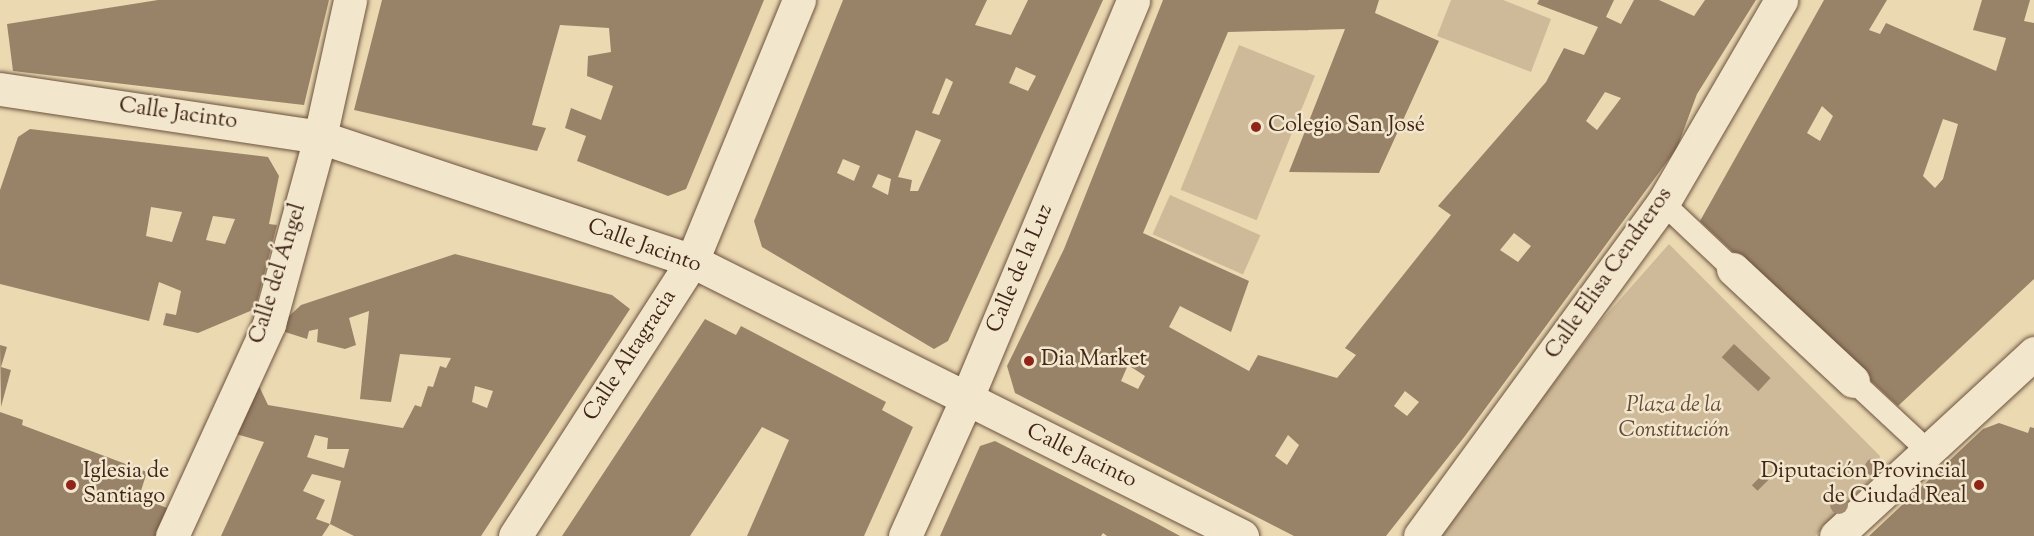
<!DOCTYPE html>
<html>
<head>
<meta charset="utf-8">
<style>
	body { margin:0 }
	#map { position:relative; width:2034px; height:536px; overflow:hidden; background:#ebd9b2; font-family:"Sorts Mill Goudy",serif }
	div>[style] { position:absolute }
	.green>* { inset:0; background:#ceba98; transform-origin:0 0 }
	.building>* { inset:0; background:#998368; transform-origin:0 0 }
	.roads { filter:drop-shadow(0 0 2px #6c523e) drop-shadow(0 0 2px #6c523e) }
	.lane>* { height:22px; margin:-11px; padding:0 11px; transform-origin:11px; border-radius:11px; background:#f2e6cd }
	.street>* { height:33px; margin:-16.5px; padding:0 16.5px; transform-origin:16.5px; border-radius:16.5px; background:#f2e6cd }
	.trees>* { width:18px; height:18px; margin:-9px; border-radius:50%; background:#a18a6f }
	.dots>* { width:16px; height:16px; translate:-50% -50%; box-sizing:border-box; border:3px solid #f2e6cd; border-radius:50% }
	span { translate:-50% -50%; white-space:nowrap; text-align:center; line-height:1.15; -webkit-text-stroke:5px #f2e6cd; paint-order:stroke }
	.street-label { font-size:22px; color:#412518 }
	.poi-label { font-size:22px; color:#412518 }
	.left { translate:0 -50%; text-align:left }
	.right { translate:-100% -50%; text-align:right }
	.park-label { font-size:22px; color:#644a38; font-style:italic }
</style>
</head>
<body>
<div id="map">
	<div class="green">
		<div style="clip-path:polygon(1451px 0,1503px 0,1551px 19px,1531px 72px,1437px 36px)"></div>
		<div style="left:1239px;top:45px;width:82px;height:156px;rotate:22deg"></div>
		<div style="left:1170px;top:195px;width:99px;height:43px;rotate:24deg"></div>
		<div style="clip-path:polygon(1669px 244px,1880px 456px,1876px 475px,1815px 536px,1438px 536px,1600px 322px)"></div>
	</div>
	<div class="building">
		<div style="clip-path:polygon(158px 0,329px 0,304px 105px,13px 71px,7px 24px)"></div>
		<div style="clip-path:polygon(382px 0,764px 0,686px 189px,668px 196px,577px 161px,586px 136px,565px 128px,571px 108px,601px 120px,613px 86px,587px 76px,588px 56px,611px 52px,609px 28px,560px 25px,532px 125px,546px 128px,537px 151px,354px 110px)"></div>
		<div style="clip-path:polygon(evenodd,843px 0,987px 0,975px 25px,1011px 35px,1028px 0,1103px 0,948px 341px,934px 349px,762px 247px,754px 221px,843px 0,1016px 67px,1036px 76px,1028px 91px,1009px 83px,1016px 67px,843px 0,946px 78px,953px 82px,939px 115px,932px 113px,946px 78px,843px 0,916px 130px,941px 140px,918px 191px,910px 191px,912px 180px,898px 177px,916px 130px,843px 0,843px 159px,860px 166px,854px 181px,837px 173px,843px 159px,843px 0,878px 174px,891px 179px,888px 195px,872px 187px,878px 174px)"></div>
		<div style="clip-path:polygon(evenodd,1163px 0,1379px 0,1375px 13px,1439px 41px,1379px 173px,1289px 172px,1345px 29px,1228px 32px,1143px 233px,1249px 281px,1231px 332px,1180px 306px,1169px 327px,1249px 371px,1258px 355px,1337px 378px,1356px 355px,1345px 348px,1451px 215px,1438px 206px,1546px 82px,1564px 48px,1584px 55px,1598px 27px,1537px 4px,1539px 0,1614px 0,1606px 17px,1621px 24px,1634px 0,1659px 0,1694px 16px,1705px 0,1756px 0,1697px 94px,1677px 148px,1465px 436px,1386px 536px,1294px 536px,1015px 393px,1007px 366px,1064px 249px,1163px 0,1605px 92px,1621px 98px,1597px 130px,1586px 121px,1605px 92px,1163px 0,1514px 233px,1531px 246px,1518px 262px,1500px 250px,1514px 233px,1163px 0,1128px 365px,1145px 376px,1138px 389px,1121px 381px,1128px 365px,1163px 0,1405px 391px,1419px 402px,1407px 416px,1394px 406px,1405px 391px,1163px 0,1288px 435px,1299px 445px,1287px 465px,1275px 456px,1288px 435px)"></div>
		<div style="clip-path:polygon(evenodd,1824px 0,1887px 0,1869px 30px,1880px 34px,1886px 23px,1996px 71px,2006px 38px,1973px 30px,1982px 0,2030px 0,2024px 21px,2034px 23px,2034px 279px,1898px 406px,1700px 221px,1824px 0,1822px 106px,1833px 116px,1820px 141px,1807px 133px,1822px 106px,1824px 0,1943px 119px,1958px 124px,1943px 179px,1935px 188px,1923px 176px,1943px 119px)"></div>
		<div style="clip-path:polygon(evenodd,30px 129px,268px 157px,279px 176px,269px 224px,277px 225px,255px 309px,198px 333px,163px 325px,166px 313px,176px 315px,181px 291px,159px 282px,149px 321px,0 284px,0 190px,18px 137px,30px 129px,151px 207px,182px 212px,172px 242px,146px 236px,151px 207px,30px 129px,213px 216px,235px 219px,225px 244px,206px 240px,213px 216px)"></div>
		<div style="clip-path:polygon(evenodd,455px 254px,612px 295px,630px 309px,481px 536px,354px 536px,330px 524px,322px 536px,221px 536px,264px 442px,236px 434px,258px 384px,268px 405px,403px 428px,415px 405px,421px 407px,428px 386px,433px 387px,440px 366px,446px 368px,451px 358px,400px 354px,391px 402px,360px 399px,369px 311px,349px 318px,356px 345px,345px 349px,317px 342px,318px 329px,309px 331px,307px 339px,282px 331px,287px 318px,301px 305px,455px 254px,475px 386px,493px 391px,487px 408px,472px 402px,475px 386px,455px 254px,315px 435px,328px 438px,327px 449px,349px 449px,344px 468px,307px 457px,315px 435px,455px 254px,312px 474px,341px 481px,330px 524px,316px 519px,325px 500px,303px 491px,312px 474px)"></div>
		<div style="clip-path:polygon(705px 319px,736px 335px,741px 326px,886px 402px,882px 410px,913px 427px,864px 536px,747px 536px,789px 440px,762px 427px,690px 536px,562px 536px)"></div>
		<div style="left:1734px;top:344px;width:50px;height:18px;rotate:43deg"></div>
		<div style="clip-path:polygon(0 345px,7px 347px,1px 367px,11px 370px,1px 407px)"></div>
		<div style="clip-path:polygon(0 412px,23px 420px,22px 425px,147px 472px,139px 497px,172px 510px,163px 536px,0 536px)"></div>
		<div style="clip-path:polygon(1999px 423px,2028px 433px,2030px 427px,2034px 428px,2034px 536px,1869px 536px,1983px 429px)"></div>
		<div style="clip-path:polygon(995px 441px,1156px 523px,1180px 536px,1107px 536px,1103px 533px,1101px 536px,940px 536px,980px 446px)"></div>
		<div style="left:1766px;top:471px;width:8px;height:20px;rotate:45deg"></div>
	</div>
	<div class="roads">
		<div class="lane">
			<div style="left:1663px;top:203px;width:96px;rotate:43.3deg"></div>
			<div style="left:1853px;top:381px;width:103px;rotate:43deg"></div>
		</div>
		<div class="street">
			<div style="left:0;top:89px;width:324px;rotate:8.5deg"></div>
			<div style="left:320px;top:137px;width:392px;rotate:18.4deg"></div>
			<div style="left:692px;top:261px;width:615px;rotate:26.57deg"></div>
			<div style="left:1733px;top:269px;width:164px;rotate:43deg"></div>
			<div style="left:172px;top:536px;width:233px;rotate:-65.4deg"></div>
			<div style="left:269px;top:324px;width:194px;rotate:-74.7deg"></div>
			<div style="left:320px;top:137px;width:140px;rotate:-77.6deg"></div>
			<div style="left:515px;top:536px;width:327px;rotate:-57.2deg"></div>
			<div style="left:692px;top:261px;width:282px;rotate:-67.7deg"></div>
			<div style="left:905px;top:536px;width:149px;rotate:-65.8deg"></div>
			<div style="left:966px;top:400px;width:433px;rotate:-67.3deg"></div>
			<div style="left:1420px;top:536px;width:412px;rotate:-53.9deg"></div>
			<div style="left:1663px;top:203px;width:235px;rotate:-59.8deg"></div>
			<div style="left:1836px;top:536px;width:270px;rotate:-42.7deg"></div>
		</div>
	</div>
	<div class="trees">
		<div style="left:1874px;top:467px"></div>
		<div style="left:1839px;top:505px"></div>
	</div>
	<div class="dots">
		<div style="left:1256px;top:127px;background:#8f2418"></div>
		<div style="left:1029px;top:361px;background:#8f2418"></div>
		<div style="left:71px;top:485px;background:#8f2418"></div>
		<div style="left:1979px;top:485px;background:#8f2418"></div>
	</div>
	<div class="street-label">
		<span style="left:178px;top:115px;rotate:8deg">Calle Jacinto</span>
		<span style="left:644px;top:247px;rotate:20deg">Calle Jacinto</span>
		<span style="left:1021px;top:269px;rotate:-67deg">Calle de la Luz</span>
		<span style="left:279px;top:274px;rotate:-73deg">Calle del Ángel</span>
		<span style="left:1610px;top:274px;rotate:-55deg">Calle Elisa Cendreros</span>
		<span style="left:631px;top:356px;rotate:-57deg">Calle Altagracia</span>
		<span style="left:1081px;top:457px;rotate:26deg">Calle Jacinto</span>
	</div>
	<div class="poi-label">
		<span class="left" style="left:1268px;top:127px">Colegio San José</span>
		<span class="left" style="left:1041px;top:361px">Dia Market</span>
		<span class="left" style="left:83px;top:485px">Iglesia de<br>Santiago</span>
		<span class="right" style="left:1967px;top:485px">Diputación Provincial<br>de Ciudad Real</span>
	</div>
	<div class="park-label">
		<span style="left:1674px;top:419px">Plaza de la<br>Constitución</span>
	</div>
</div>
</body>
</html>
